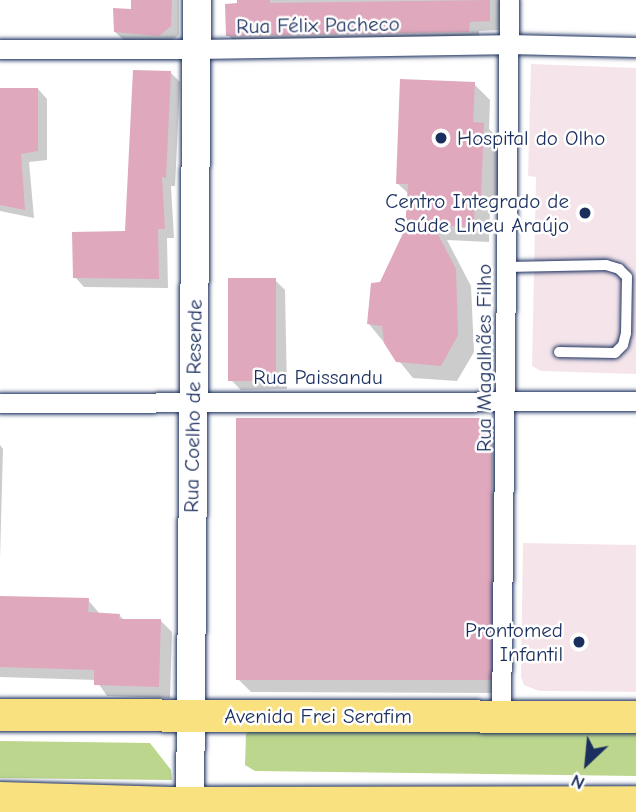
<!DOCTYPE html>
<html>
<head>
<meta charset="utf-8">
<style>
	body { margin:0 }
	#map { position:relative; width:636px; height:812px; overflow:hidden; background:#fff; font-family:"Comic Neue",sans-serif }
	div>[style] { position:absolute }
	.built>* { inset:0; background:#f5e5eb }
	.green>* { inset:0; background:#bcd68d }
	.shadow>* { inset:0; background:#0003 }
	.building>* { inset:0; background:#dfa8bd; transform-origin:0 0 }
	.roads { filter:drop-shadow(0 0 2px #1b2f5e) drop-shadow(0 0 2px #1b2f5e) }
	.lane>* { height:10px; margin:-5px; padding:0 5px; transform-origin:5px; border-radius:5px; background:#fff }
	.street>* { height:19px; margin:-9.5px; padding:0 9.5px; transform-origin:9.5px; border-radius:9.5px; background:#fff }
	.secondary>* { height:28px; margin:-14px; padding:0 14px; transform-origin:14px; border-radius:14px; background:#fff }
	.primary>* { height:32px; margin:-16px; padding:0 16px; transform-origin:16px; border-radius:16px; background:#fae180 }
	.dots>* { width:19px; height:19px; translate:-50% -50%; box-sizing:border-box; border:4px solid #fff; border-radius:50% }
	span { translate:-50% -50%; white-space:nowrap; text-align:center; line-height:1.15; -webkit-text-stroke:5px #fff; paint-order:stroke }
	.street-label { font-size:21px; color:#1b2f5e }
	.poi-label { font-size:21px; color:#1b2f5e }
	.left { translate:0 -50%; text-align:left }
	.right { translate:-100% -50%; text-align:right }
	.north { position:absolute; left:552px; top:728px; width:70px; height:70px; -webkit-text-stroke:5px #fff; paint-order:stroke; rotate:206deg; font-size:19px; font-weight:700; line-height:28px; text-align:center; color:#1b2f5e }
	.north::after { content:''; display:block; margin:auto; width:24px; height:32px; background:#1b2f5e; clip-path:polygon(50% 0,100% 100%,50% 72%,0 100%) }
</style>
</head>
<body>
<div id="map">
	<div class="built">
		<div style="clip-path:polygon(531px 64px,636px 68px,636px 374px,541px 371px,532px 366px,536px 177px,528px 176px)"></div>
		<div style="clip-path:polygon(523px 543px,636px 545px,636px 692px,539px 691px,524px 685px,521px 677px)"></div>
	</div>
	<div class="green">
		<div style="clip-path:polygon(252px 730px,636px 732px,636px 776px,255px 771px,245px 765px,246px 734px)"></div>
		<div style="clip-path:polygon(0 741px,150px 743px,171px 770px,172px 780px,0 778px)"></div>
	</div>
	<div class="shadow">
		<div style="clip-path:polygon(133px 0,179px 0,179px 35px,168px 43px,124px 40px,115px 32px,132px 11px)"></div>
		<div style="clip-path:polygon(238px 0,500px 0,499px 30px,479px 31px,479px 42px,238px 45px,228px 35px)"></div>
		<div style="clip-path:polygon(170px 72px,180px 82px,175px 186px,171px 186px,174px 238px,167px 238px,168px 288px,84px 287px,75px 277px,127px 233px)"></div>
		<div style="clip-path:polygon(474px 84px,490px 100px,489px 129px,500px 140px,497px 213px,490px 213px,489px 242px,447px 240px,471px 286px,474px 352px,457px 381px,413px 378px,369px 324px,382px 283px,407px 229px,409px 194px,397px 183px)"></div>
		<div style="clip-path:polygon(0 89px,38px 89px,47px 99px,47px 160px,29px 162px,34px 218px,0 211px)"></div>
		<div style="clip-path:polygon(275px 280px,285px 290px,287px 389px,241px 390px,231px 380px)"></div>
		<div style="clip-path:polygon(491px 421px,504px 434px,501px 693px,251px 692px,238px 679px)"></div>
		<div style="clip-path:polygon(0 445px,3px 449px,0 559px)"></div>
		<div style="clip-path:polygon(0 597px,88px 600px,100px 614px,119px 615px,125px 621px,160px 620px,172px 632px,170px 698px,107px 696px,96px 680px,0 677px)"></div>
	</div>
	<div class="building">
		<div style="clip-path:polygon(131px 0,172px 0,171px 26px,159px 36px,114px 32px,113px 8px,131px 9px)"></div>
		<div style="clip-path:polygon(237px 0,270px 0,270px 3px,490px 0,490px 21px,470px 22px,469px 32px,226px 36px,225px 4px,237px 3px)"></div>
		<div style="clip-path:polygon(133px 70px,171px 71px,166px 178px,162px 177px,165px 229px,158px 229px,159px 279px,73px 278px,72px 232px,125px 231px)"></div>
		<div style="clip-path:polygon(400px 79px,475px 82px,473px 122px,484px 123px,481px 198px,475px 198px,474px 227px,433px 225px,456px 269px,458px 335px,441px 366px,396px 362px,384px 343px,382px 326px,367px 324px,371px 283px,380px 282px,405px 229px,408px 184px,396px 184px)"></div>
		<div style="clip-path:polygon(0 88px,38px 88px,38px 151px,21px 154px,25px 210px,0 205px)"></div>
		<div style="left:228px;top:278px;width:48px;height:103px"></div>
		<div style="left:236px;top:418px;width:256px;height:262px"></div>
		<div style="clip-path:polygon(0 596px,89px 598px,88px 612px,120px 614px,119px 619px,161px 619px,159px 687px,94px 685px,94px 670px,0 667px)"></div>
	</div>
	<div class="roads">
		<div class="lane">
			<div style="left:507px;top:267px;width:99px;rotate:-1.2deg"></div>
			<div style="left:606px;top:265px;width:14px;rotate:17deg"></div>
			<div style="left:619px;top:269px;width:11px;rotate:45deg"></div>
			<div style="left:627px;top:277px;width:56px;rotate:91deg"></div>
			<div style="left:626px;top:333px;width:12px;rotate:104deg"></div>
			<div style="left:623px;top:345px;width:11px;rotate:135deg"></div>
			<div style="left:615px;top:353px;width:56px;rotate:-179deg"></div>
		</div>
		<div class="street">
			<div style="left:0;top:49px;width:197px"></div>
			<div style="left:197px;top:49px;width:311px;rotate:-0.9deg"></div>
			<div style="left:508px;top:44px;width:128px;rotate:1.3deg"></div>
			<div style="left:0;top:403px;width:636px;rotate:-0.18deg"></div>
			<div style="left:501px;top:717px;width:717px;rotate:-89.36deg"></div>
		</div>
		<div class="secondary">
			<div style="left:190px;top:812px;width:812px;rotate:-89.51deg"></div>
		</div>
		<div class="primary">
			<div style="left:0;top:715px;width:636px;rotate:0.18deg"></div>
			<div style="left:0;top:798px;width:172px;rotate:1.7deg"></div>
			<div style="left:172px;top:803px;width:464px;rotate:-0.1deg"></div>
		</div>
	</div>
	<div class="dots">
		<div style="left:441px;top:138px;background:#1b2f5e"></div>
		<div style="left:585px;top:213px;background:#1b2f5e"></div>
		<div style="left:579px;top:642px;background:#1b2f5e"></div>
	</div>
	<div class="street-label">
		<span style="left:318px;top:25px;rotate:-1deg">Rua Félix Pacheco</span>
		<span style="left:484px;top:358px;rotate:-90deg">Rua Magalhães Filho</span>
		<span style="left:318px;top:377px">Rua Paissandu</span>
		<span style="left:193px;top:406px;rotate:-89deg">Rua Coelho de Resende</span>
		<span style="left:318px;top:716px">Avenida Frei Serafim</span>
	</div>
	<div class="poi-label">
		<span class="left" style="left:457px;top:138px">Hospital do Olho</span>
		<span class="right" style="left:569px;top:213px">Centro Integrado de<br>Saúde Lineu Araújo</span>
		<span class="right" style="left:563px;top:642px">Prontomed<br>Infantil</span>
	</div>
	<div class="north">N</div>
</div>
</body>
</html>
